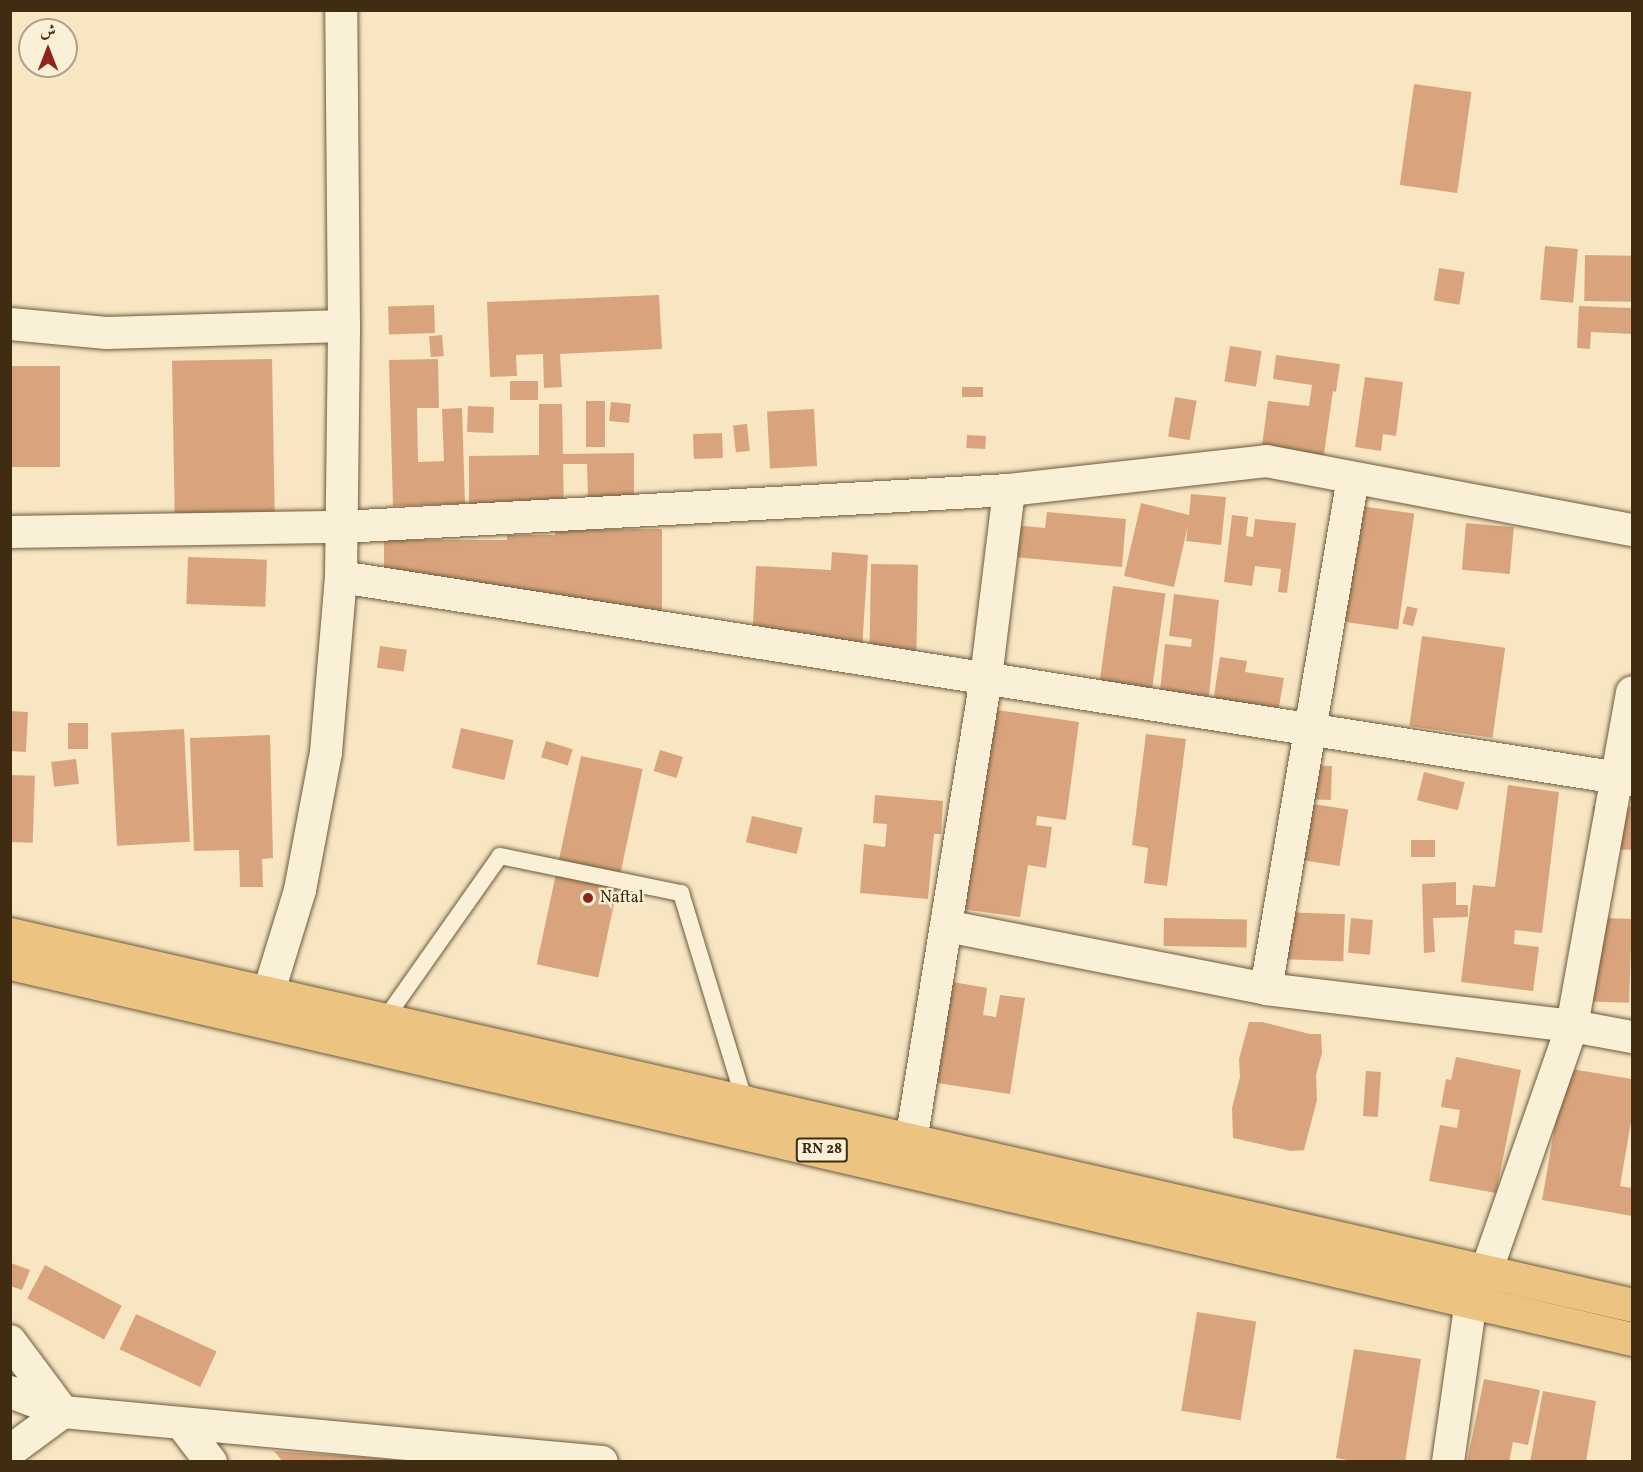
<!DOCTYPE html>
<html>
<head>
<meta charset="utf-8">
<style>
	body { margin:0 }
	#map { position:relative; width:1643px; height:1472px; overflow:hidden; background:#f7e6c1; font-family:Vollkorn,Amiri,serif }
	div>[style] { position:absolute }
	.building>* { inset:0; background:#d9a47d; transform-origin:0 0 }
	.roads { filter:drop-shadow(0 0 2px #6d5a3d) drop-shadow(0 0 2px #6d5a3d) }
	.lane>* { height:16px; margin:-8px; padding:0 8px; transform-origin:8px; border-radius:8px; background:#faefd7 }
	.street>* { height:32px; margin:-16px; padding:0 16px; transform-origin:16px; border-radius:16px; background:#faefd7 }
	.primary>* { height:33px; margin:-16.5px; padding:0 16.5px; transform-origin:16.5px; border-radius:16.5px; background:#ecc380 }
	.dots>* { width:16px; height:16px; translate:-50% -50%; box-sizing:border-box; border:3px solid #faefd7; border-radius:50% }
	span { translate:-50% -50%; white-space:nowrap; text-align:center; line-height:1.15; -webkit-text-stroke:4.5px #faefd7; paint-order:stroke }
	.shield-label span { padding:2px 4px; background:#faefd7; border:2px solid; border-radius:4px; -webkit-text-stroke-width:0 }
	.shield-label { font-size:15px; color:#3f2c11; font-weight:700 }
	.poi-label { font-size:16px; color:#3f2c11 }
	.left { translate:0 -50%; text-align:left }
	.frame { position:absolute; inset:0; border:12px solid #3f2c11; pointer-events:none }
	.north { position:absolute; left:18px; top:18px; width:60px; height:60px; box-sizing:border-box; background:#faefd7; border:2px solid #afa188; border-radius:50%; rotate:0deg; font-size:16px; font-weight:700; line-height:24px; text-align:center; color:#3f2c11 }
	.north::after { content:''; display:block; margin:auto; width:21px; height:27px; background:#8f2418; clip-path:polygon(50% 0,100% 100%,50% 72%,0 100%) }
</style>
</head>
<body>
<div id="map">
	<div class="building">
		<div style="left:1414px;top:84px;width:58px;height:102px;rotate:8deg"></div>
		<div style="left:1545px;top:246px;width:33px;height:54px;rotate:5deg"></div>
		<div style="left:1585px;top:255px;width:47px;height:46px;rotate:1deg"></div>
		<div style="left:1439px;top:268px;width:26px;height:33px;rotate:9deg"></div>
		<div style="clip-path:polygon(659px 295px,662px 349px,560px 354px,562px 387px,544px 388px,543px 354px,516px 355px,517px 376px,490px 377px,487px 302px)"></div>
		<div style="left:434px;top:305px;width:28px;height:46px;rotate:88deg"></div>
		<div style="clip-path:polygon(1579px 306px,1632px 308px,1632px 334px,1591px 332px,1590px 349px,1577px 348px)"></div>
		<div style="left:442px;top:335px;width:21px;height:13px;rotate:85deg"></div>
		<div style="left:1230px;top:346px;width:32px;height:36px;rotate:9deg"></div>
		<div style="clip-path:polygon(1276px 355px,1340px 364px,1336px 392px,1333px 391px,1323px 461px,1261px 453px,1268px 401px,1309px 406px,1312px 385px,1273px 379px)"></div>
		<div style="left:272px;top:359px;width:154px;height:100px;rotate:89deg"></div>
		<div style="clip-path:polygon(438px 359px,439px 408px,417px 408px,418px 462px,444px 461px,442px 409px,462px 408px,465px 504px,393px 506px,389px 360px)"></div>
		<div style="left:10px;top:366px;width:50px;height:101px"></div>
		<div style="clip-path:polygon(1365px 377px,1403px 382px,1396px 436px,1383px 434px,1381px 451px,1355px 447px)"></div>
		<div style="left:510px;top:381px;width:28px;height:19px"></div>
		<div style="left:983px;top:387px;width:10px;height:21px;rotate:90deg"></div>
		<div style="left:1175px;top:397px;width:22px;height:40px;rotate:10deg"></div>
		<div style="left:586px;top:401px;width:19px;height:46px"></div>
		<div style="left:611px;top:402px;width:20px;height:19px;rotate:6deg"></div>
		<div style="clip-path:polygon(539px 404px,562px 404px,563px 454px,634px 453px,634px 497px,588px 498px,587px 464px,563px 464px,564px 506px,469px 507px,469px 456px,539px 455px)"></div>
		<div style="left:468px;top:406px;width:26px;height:26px;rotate:2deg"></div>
		<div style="left:814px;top:409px;width:57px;height:47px;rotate:87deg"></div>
		<div style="left:747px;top:424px;width:27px;height:14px;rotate:84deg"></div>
		<div style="left:722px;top:433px;width:25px;height:29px;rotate:88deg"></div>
		<div style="left:967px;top:435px;width:19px;height:13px;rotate:3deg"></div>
		<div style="clip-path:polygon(1191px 494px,1226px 497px,1221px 545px,1186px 541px,1188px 525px,1174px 587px,1124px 576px,1141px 503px,1189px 515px)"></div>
		<div style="left:1346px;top:504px;width:69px;height:117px;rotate:8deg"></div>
		<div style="clip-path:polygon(1047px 512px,1126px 519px,1122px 567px,1012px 557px,1014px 525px,1045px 528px)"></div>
		<div style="clip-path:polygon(1232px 515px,1248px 517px,1246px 536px,1253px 537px,1255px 519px,1296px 523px,1287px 593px,1278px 592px,1281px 569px,1255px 566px,1252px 586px,1224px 582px)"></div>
		<div style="left:1466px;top:523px;width:48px;height:47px;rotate:5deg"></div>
		<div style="clip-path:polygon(662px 529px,662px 613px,384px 594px,384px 540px,507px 540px,507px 535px,555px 535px,555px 530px)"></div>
		<div style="clip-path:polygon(832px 552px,868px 555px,862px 650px,752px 643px,756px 566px,831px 570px)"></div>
		<div style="left:188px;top:557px;width:79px;height:47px;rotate:2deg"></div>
		<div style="left:871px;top:564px;width:47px;height:93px;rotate:1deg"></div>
		<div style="left:1113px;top:586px;width:53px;height:104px;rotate:8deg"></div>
		<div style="clip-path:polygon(1174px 594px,1219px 600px,1208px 705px,1159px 700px,1165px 644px,1191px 647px,1192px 639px,1169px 636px)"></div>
		<div style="left:1407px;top:606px;width:11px;height:18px;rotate:15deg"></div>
		<div style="left:1422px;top:636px;width:84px;height:91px;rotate:8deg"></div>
		<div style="left:380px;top:646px;width:27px;height:22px;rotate:8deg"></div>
		<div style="clip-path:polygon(1220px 657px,1247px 661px,1245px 672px,1284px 678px,1278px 712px,1213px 702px)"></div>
		<div style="clip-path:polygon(983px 708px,1079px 722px,1066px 820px,1037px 816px,1036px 825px,1052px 827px,1046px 868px,1028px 865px,1020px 917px,954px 908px)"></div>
		<div style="left:10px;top:711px;width:18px;height:40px;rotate:3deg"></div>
		<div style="left:68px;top:723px;width:20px;height:26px"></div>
		<div style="left:461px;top:728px;width:54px;height:41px;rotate:13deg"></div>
		<div style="left:184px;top:729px;width:113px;height:73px;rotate:87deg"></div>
		<div style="clip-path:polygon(1146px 734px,1186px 739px,1167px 886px,1144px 883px,1148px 848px,1132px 845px)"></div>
		<div style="clip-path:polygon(270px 735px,273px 858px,262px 859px,263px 887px,240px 887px,239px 850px,194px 851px,190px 738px)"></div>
		<div style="left:546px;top:741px;width:28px;height:17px;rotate:17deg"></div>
		<div style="left:660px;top:750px;width:24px;height:22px;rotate:17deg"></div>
		<div style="left:581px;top:756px;width:63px;height:213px;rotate:12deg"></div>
		<div style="left:76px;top:759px;width:25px;height:25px;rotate:83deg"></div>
		<div style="left:1301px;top:765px;width:31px;height:34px;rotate:2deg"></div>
		<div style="left:1424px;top:772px;width:42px;height:29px;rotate:14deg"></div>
		<div style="left:10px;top:775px;width:25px;height:67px;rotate:2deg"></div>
		<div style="clip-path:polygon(1508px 785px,1559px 792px,1542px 933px,1515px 930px,1514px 944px,1539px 947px,1533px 991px,1461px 982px,1473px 885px,1495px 887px)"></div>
		<div style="clip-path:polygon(875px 795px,943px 801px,941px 834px,934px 834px,928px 899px,860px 893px,864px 844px,885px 847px,887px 824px,873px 823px)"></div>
		<div style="left:1294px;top:801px;width:55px;height:57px;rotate:9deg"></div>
		<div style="left:1593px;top:806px;width:39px;height:43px;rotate:1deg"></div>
		<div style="left:752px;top:816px;width:52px;height:27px;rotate:13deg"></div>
		<div style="left:1411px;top:840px;width:24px;height:17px"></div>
		<div style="clip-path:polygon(1456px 882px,1456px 905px,1468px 905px,1468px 917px,1433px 918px,1435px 952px,1424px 953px,1422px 884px)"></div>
		<div style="left:1279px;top:912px;width:66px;height:47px;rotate:2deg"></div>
		<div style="left:1577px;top:917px;width:55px;height:84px;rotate:2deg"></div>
		<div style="left:1164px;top:918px;width:83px;height:28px;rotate:1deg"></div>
		<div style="left:1351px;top:918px;width:22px;height:35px;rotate:5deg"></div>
		<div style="clip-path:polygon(953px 982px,987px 988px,983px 1015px,996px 1017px,1000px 995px,1025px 998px,1010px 1094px,937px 1083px)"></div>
		<div style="clip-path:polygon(1249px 1022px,1262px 1022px,1310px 1034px,1321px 1034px,1322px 1053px,1316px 1075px,1317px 1100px,1304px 1150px,1291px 1151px,1233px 1138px,1232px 1108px,1240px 1077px,1239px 1059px)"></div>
		<div style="clip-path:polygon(1456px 1057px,1521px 1070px,1496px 1193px,1429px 1181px,1440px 1125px,1457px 1128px,1460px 1110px,1441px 1107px,1446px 1079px,1451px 1080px)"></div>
		<div style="clip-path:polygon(1565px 1068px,1632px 1079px,1632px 1116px,1620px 1186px,1632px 1188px,1632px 1216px,1542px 1200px)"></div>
		<div style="left:1366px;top:1071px;width:15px;height:45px;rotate:4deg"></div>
		<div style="clip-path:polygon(11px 1263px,30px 1270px,22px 1290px,10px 1286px)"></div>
		<div style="left:45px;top:1265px;width:87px;height:38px;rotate:28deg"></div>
		<div style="left:1197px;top:1312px;width:60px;height:100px;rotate:9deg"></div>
		<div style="left:136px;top:1314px;width:89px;height:39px;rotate:25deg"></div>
		<div style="clip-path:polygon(1354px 1349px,1421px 1359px,1405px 1462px,1359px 1462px,1336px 1458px)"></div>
		<div style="clip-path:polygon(1484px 1379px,1540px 1390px,1528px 1445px,1513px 1442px,1509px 1462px,1467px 1462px)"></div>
		<div style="clip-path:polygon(1543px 1391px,1596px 1401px,1586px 1462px,1530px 1462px)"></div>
		<div style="clip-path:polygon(274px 1451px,403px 1460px,402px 1462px,283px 1462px)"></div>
	</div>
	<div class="roads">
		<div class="lane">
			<div style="left:385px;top:1019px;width:199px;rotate:-54.8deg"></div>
			<div style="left:500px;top:856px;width:185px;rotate:11.6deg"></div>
			<div style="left:681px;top:893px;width:219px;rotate:73deg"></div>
		</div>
		<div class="street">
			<div style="left:10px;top:324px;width:97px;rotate:5.3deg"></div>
			<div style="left:107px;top:333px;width:237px;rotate:-1.7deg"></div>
			<div style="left:10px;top:532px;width:333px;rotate:-0.9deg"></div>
			<div style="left:343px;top:527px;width:667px;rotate:-3.18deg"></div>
			<div style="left:1009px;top:490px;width:259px;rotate:-6.4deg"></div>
			<div style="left:1266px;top:461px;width:372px;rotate:10.7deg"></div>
			<div style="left:341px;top:577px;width:1307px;rotate:8.94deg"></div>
			<div style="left:946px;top:926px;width:326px;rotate:11.1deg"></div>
			<div style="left:1266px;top:989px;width:308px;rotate:6.9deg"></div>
			<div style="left:1572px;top:1026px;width:61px;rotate:10.4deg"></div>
			<div style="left:1266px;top:989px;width:518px;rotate:-80.34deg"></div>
			<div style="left:261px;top:1017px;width:133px;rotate:-72.9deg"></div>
			<div style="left:300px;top:890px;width:140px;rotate:-79.3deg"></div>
			<div style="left:326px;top:752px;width:176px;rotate:-85.1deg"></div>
			<div style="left:341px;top:577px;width:251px;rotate:-89.3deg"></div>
			<div style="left:344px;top:326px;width:316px;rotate:-90.5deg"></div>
			<div style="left:907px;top:1166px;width:494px;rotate:-80.8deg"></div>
			<div style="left:986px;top:678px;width:189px;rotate:-83deg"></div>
			<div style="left:10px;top:1341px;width:89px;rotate:53.3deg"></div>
			<div style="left:63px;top:1412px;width:541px;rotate:5.3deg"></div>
			<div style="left:10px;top:1392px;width:57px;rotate:20.7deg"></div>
			<div style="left:182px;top:1424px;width:48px;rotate:52.7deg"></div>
			<div style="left:10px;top:1451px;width:66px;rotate:-36.3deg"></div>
			<div style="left:1448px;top:1462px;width:163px;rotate:-81.9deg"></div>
			<div style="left:1471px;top:1301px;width:33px;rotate:-63deg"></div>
			<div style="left:1486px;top:1272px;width:261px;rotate:-70.7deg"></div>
			<div style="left:1572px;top:1026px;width:339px;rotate:-79.8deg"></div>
		</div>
		<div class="primary">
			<div style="left:10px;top:934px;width:1664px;rotate:12.88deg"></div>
			<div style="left:10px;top:963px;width:1665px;rotate:13.05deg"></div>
		</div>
	</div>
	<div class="dots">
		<div style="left:588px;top:898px;background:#8f2418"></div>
	</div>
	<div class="shield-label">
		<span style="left:822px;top:1150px">RN 28</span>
	</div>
	<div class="poi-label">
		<span class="left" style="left:600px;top:898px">Naftal</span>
	</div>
	<div class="frame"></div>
	<div class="north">ش</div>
</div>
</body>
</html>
